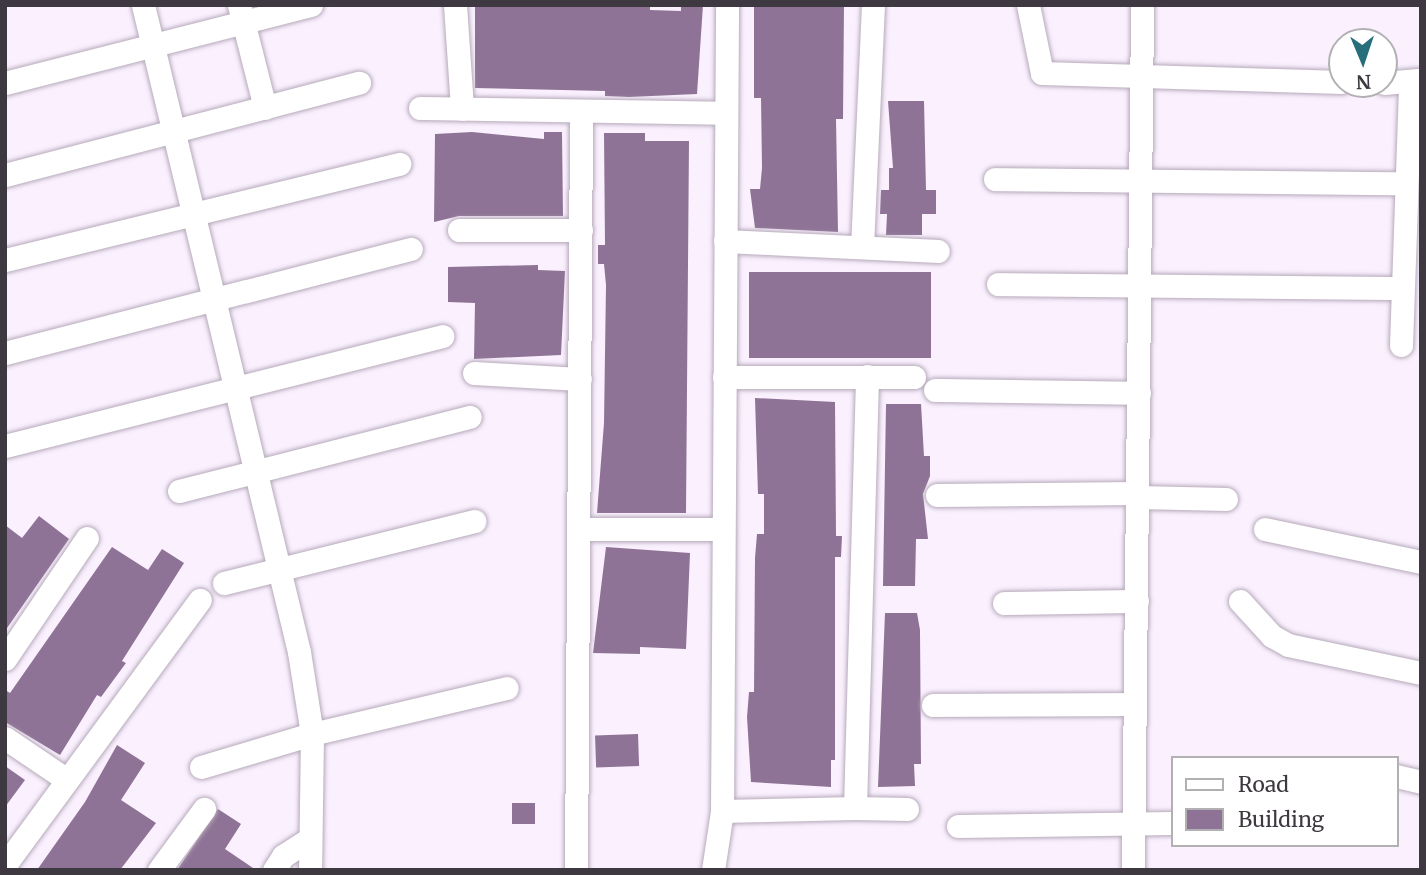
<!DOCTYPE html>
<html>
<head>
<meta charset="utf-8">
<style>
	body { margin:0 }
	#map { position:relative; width:1426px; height:875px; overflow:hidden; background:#faf0fe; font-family:Merriweather,serif }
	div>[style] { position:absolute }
	.building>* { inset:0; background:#8e7396; transform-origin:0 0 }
	.roads { filter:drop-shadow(0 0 2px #b6aaba) drop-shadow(0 0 2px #b6aaba) }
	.minor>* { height:23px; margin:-11.5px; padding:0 11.5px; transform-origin:11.5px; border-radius:11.5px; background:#fff }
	span { translate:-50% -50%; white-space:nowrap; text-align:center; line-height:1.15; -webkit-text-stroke:7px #fff; paint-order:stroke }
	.frame { position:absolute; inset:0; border:7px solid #3e3940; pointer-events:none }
	.legend { position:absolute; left:1171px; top:756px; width:228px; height:91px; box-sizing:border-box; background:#fff; border:2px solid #b2b0b3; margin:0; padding:9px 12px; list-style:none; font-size:21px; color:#3e3940 }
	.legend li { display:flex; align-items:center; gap:14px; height:35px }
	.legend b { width:35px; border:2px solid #b2b0b3 }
	.north { position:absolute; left:1328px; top:28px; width:70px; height:70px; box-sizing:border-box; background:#fff; border:2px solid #b2b0b3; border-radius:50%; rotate:178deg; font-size:19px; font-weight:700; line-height:28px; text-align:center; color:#3e3940 }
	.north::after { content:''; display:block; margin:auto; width:24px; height:32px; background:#276e7b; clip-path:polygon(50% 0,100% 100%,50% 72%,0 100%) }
</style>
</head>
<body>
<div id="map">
	<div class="building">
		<div style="clip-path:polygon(475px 5px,650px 5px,650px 10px,681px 11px,681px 5px,703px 5px,697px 94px,629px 97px,605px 96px,605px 91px,475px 88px)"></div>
		<div style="clip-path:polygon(754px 5px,844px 5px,843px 119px,836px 119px,838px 232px,755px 228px,750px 189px,760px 189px,762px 168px,761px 98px,754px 98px)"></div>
		<div style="clip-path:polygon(888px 101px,924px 101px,926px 190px,936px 190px,936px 214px,922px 214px,922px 235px,886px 235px,887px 214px,880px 214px,881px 190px,889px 190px,889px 168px,893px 168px)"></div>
		<div style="clip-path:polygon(472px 132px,544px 139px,544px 132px,562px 132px,563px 216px,459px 216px,434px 222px,435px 134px)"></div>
		<div style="clip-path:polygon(604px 133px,645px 133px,645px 141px,689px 141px,686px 513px,597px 513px,604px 423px,606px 285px,604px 264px,598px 264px,598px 245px,605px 245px)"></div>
		<div style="clip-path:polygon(538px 265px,538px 270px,565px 271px,561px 355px,474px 359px,475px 303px,448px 302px,448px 267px)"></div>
		<div style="left:749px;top:272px;width:182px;height:86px"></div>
		<div style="clip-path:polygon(755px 398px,835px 402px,836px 536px,842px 536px,841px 557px,835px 557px,835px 760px,831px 760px,831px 787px,751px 782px,747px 717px,749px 692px,754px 692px,755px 558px,757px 534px,764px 534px,764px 494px,758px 494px)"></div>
		<div style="clip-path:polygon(886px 404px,921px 404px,924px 456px,930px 456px,930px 476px,923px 494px,928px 539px,916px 539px,915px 586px,883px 586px)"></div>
		<div style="clip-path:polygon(39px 516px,69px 539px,5px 631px,5px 525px,22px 538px)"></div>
		<div style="clip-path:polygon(112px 547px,148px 570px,162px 549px,184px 563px,122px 661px,126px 663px,101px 697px,97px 695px,60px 755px,5px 722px,5px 690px,10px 693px)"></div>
		<div style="clip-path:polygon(606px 547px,690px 553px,686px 649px,640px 647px,640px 654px,593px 653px)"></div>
		<div style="clip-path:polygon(885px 613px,917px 613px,920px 630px,921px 764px,914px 764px,915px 786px,878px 787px)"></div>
		<div style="left:638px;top:734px;width:32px;height:43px;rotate:88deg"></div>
		<div style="clip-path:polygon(117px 745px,145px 763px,121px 800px,156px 823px,120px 870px,37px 870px,85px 802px)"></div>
		<div style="clip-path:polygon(5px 766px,25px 780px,5px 807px)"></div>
		<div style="left:512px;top:803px;width:23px;height:21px"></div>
		<div style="clip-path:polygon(218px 809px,241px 824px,225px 849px,256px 870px,177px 870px)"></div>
	</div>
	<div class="roads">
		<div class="minor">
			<div style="left:143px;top:5px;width:666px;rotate:76.44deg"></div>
			<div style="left:299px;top:652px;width:83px;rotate:81deg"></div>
			<div style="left:312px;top:734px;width:136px;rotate:90.8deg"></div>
			<div style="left:239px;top:5px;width:106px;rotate:75.8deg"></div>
			<div style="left:455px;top:5px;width:104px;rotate:86.1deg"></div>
			<div style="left:1028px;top:5px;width:69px;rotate:78.4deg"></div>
			<div style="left:1042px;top:73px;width:300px;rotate:1.7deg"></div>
			<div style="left:5px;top:83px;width:316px;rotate:-14.3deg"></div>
			<div style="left:1384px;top:83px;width:37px;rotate:-5deg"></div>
			<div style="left:420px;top:108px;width:306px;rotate:0.9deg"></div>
			<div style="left:5px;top:175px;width:366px;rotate:-14.6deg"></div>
			<div style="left:995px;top:179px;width:411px;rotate:0.6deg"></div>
			<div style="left:459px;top:230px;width:122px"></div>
			<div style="left:725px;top:241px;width:213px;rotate:2.7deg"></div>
			<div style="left:862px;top:247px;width:242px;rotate:-87.4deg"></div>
			<div style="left:5px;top:260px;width:406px;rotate:-13.7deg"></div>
			<div style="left:998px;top:284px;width:405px;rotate:0.6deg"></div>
			<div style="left:1401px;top:345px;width:263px;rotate:-88deg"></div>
			<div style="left:5px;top:353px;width:419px;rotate:-14.4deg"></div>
			<div style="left:474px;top:373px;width:106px;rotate:3.2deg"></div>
			<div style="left:724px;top:377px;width:190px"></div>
			<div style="left:935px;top:390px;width:204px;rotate:0.8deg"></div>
			<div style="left:5px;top:446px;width:451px;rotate:-14.1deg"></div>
			<div style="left:179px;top:491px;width:300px;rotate:-14.3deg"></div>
			<div style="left:937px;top:495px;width:201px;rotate:-0.6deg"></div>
			<div style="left:1138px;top:497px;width:88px;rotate:1.3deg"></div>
			<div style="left:579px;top:529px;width:144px"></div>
			<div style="left:1265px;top:529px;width:159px;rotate:11.9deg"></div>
			<div style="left:224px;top:583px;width:258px;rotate:-13.9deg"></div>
			<div style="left:1240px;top:601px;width:47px;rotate:47.6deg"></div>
			<div style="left:1272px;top:636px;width:18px;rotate:29deg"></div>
			<div style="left:1288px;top:645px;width:136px;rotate:11.9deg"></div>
			<div style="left:1004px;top:603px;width:133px;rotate:-0.9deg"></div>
			<div style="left:5px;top:659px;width:146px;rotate:-55.9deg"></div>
			<div style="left:933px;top:705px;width:202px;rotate:-0.3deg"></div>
			<div style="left:5px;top:738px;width:75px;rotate:34.1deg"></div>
			<div style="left:201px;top:767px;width:116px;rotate:-16.6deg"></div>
			<div style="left:312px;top:734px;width:200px;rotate:-13.3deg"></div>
			<div style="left:1396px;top:776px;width:26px;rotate:13deg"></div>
			<div style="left:855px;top:808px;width:52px;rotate:1.1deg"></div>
			<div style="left:722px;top:811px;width:133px;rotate:-1.3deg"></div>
			<div style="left:855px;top:808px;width:432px;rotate:-88.4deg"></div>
			<div style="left:958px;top:826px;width:214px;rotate:-0.8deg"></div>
			<div style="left:5px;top:865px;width:329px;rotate:-53.7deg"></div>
			<div style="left:159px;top:870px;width:76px;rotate:-53.6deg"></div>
			<div style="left:274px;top:870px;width:17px;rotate:-57deg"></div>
			<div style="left:283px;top:856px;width:31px;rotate:-33deg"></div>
			<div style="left:576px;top:870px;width:759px;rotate:-89.62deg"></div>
			<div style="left:713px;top:870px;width:60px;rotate:-81.3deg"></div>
			<div style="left:722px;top:811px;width:806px;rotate:-89.64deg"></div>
			<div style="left:1133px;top:870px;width:865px;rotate:-89.4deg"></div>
		</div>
	</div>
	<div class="frame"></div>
	<ul class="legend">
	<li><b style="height:9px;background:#fff"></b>Road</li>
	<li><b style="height:19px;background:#8e7396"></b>Building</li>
	</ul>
	<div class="north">N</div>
</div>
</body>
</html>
